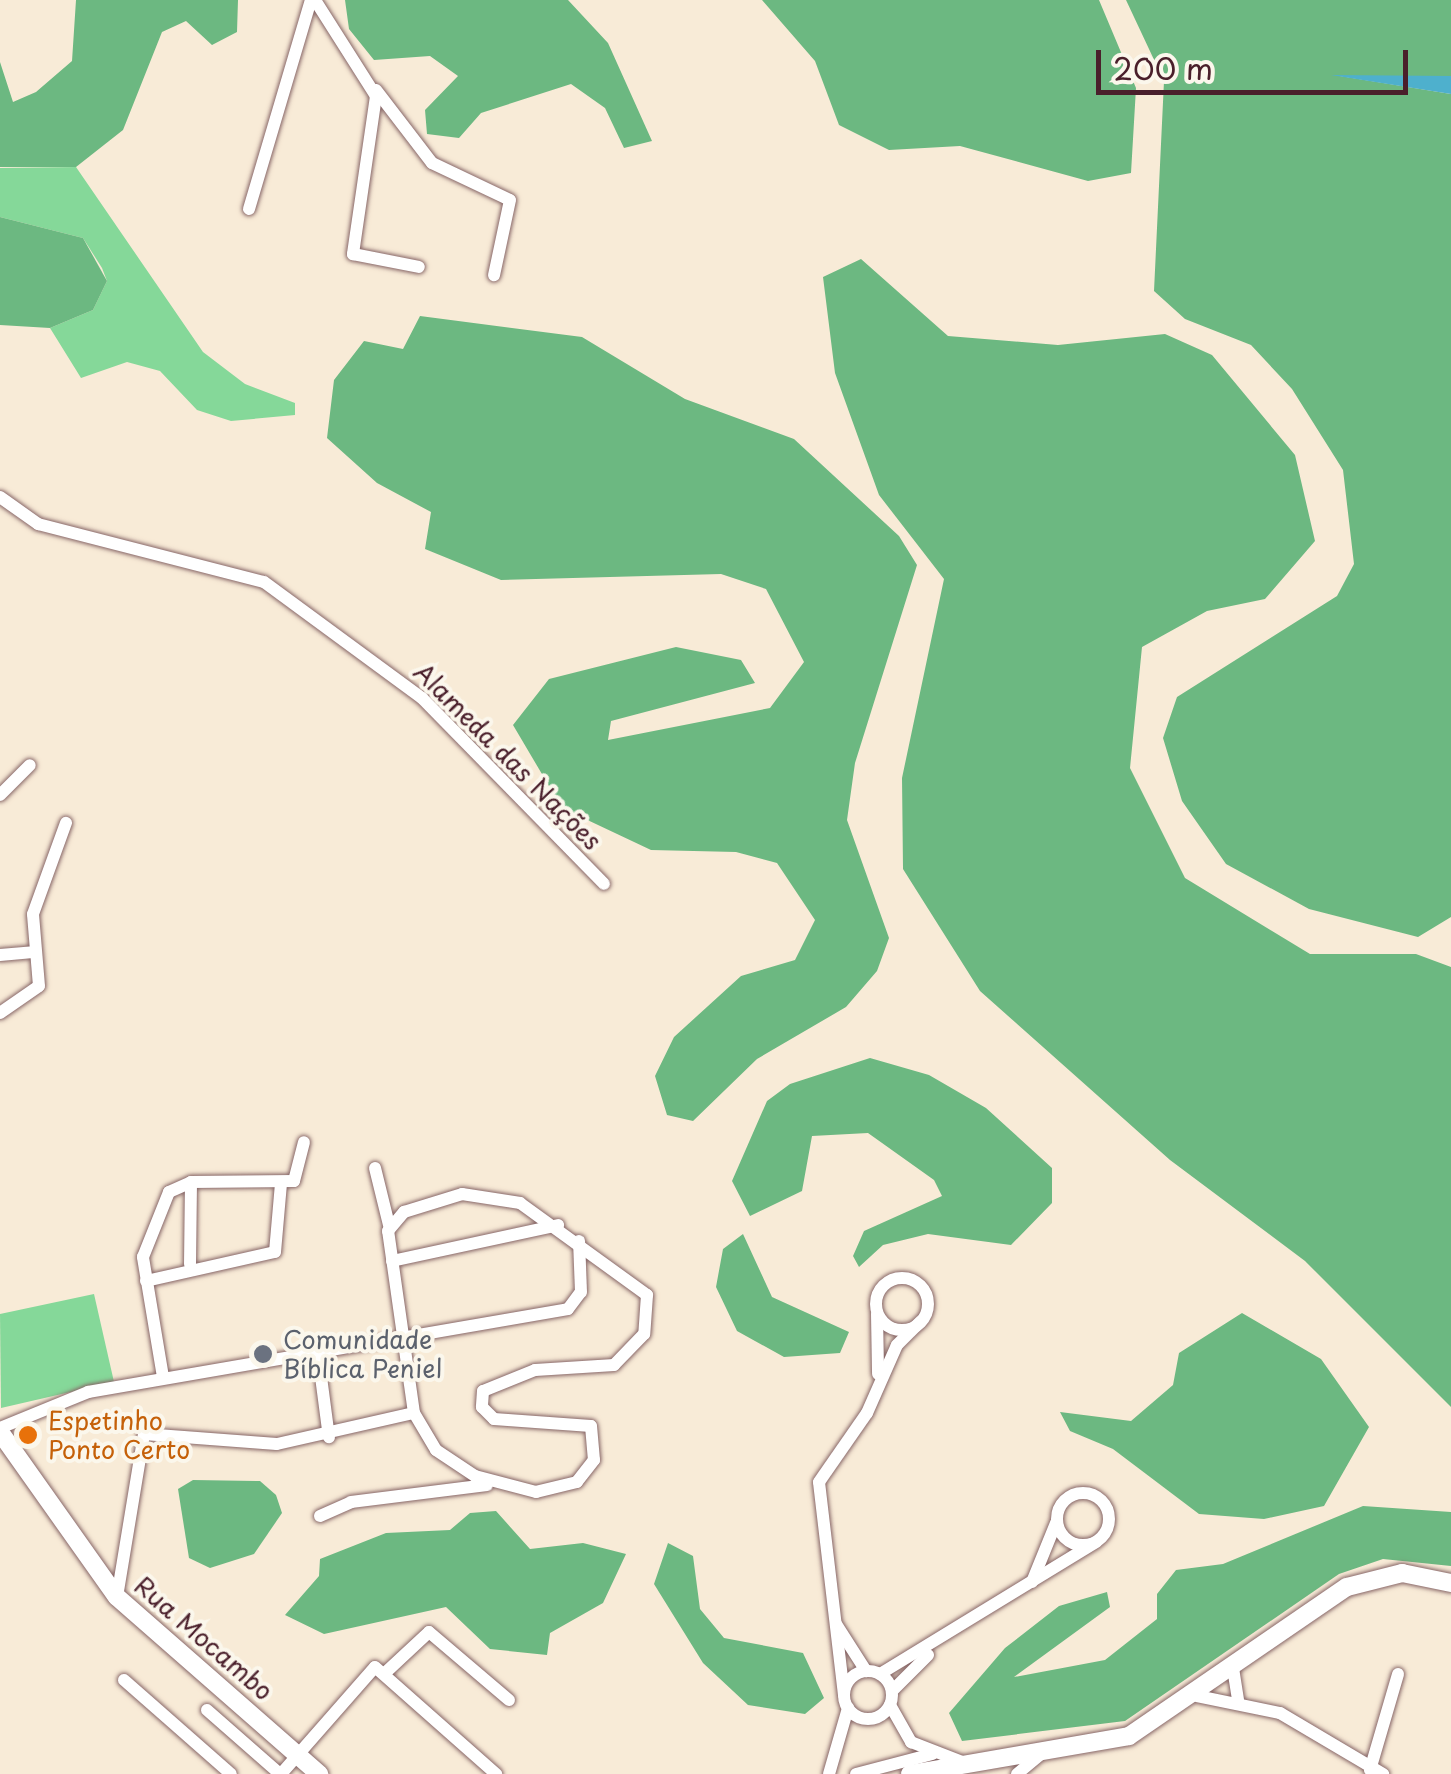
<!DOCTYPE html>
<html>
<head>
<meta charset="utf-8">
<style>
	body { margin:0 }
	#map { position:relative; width:1451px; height:1774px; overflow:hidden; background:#f8ebd7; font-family:"Playpen Sans",sans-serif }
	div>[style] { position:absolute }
	.green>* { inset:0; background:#85d899 }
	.forest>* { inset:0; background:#6cb881 }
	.water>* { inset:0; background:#4eb0cd }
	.roads { filter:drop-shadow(0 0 2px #876667) drop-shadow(0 0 2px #876667) }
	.street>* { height:12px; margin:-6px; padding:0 6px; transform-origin:6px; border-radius:6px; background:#fff }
	.street>.ring { margin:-6px; padding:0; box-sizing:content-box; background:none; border:12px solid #fff; border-radius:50% }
	.secondary>* { height:18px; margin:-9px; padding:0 9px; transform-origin:9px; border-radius:9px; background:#fff }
	.dots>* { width:28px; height:28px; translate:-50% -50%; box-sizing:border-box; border:5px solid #fbf7ec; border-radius:50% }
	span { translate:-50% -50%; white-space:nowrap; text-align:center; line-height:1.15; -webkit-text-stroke:8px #fbf7ec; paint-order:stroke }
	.street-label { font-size:25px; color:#4a1f2b }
	.worship-label { font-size:25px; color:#5b616d }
	.left { translate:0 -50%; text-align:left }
	.food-label { font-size:25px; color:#c56008 }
	.scale { position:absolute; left:1096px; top:50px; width:312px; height:45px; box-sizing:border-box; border:5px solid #4a1f2b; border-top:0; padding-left:12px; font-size:30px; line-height:35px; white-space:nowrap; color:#4a1f2b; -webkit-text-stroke:8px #fbf7ec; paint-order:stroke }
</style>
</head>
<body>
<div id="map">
	<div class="green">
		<div style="clip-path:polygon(76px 167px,203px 352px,245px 384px,295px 403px,295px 415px,231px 421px,197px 410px,160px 371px,127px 362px,81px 378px,50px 328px,93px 310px,107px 281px,102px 268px,83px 238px,0 217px,0 168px)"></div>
		<div style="clip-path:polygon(94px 1294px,114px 1382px,1px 1408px,0 1314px)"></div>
	</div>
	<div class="forest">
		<div style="clip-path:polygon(76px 0,238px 0,237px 32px,212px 45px,186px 21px,162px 32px,123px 130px,76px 167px,0 167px,0 62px,13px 102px,36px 92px,72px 61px)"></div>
		<div style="clip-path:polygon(345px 0,568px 0,608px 43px,652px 141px,624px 148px,605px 108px,571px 84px,481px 113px,459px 138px,427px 134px,425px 110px,458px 76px,430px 56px,374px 60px,349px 29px)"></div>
		<div style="clip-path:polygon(762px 0,1099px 0,1136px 88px,1131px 173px,1088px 181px,960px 146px,889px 150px,839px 125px,815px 61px)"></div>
		<div style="clip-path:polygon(1126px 0,1451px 0,1451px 76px,1340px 76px,1451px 94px,1451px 917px,1418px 937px,1309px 909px,1226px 864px,1182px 801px,1163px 738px,1177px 697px,1337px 596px,1354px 564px,1343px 470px,1292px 389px,1251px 345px,1185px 319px,1154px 291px,1164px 81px)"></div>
		<div style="clip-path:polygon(0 217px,83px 238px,107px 281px,93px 310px,50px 328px,0 325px)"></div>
		<div style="clip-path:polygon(861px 259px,948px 336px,1058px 345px,1165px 334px,1212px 355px,1295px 455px,1315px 541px,1265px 599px,1207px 611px,1142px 647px,1130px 768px,1185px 878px,1310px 954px,1416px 954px,1451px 967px,1451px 1407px,1305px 1261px,1170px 1160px,980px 991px,903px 869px,902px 778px,944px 579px,879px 495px,835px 373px,823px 277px)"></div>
		<div style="clip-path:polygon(420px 316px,582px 337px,685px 399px,794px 439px,899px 536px,917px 565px,855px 763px,847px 820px,889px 938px,877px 971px,846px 1007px,757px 1059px,693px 1121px,667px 1115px,655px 1076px,674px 1037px,741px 976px,795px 960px,815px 920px,777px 863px,736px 852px,651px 850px,562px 808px,513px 725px,549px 679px,676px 647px,741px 660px,755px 683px,611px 721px,608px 740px,770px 708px,804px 662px,766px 589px,721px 574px,501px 580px,425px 549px,431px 512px,377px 483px,327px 438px,334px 380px,364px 341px,403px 349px)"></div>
		<div style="clip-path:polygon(870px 1058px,929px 1075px,986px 1108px,1052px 1168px,1052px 1203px,1011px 1245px,928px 1234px,883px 1245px,859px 1267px,853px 1256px,864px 1231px,942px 1196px,934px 1180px,868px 1133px,812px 1136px,802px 1191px,750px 1216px,732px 1181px,767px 1101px,790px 1084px)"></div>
		<div style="clip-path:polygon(743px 1234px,772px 1297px,849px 1332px,840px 1353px,784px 1357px,737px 1331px,716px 1287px,723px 1249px)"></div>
		<div style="clip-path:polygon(1242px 1313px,1321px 1359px,1369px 1427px,1324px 1506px,1264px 1519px,1199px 1514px,1113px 1449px,1070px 1431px,1060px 1412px,1131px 1421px,1173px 1385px,1179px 1353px)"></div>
		<div style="clip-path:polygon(193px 1480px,260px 1481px,276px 1495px,282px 1513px,254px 1554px,210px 1568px,189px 1558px,178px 1489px)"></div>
		<div style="clip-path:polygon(1363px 1506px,1451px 1512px,1451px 1566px,1383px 1559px,1339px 1574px,1125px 1721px,962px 1741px,949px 1713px,1005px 1648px,1059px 1606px,1107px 1592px,1110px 1607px,1014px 1677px,1105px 1660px,1157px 1619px,1157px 1594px,1176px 1570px,1223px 1564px)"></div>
		<div style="clip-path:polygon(496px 1511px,530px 1549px,583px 1543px,626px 1554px,603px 1603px,550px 1633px,547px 1655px,490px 1649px,446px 1607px,324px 1634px,285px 1615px,319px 1576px,320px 1559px,386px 1533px,450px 1530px,470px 1513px)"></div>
		<div style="clip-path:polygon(668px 1543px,693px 1556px,700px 1609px,724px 1638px,803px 1653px,824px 1698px,805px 1714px,748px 1705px,703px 1663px,654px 1584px)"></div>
	</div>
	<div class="water">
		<div style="clip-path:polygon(1331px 75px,1451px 76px,1451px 94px)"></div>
	</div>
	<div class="roads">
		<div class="street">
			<div style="left:315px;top:0;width:114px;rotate:57.6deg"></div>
			<div style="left:376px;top:96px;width:160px;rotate:98.3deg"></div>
			<div style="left:353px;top:254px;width:67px;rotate:11.1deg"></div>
			<div style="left:376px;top:90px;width:92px;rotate:52.5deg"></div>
			<div style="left:432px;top:163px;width:86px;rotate:25.4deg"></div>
			<div style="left:510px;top:200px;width:77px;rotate:102deg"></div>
			<div style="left:249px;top:209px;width:218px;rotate:-73.5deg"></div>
			<div style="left:0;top:497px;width:47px;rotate:35.4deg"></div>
			<div style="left:38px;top:524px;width:233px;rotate:14.4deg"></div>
			<div style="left:264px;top:582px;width:196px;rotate:36.3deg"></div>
			<div style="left:422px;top:698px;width:260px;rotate:45.6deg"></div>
			<div style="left:0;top:795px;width:42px;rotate:-45deg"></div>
			<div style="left:0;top:955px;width:33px;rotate:-5deg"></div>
			<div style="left:0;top:1013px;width:47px;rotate:-34.7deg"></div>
			<div style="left:39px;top:986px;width:72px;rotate:-94.8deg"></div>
			<div style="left:33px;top:914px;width:97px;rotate:-70.1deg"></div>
			<div style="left:375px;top:1168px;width:59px;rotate:76.2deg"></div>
			<div style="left:462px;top:1194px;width:59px;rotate:8.8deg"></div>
			<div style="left:520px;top:1203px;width:157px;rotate:35.9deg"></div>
			<div style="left:647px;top:1295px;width:39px;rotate:94deg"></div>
			<div style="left:644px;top:1334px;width:43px;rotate:134.1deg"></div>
			<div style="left:614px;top:1365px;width:79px;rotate:176.4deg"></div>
			<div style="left:535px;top:1370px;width:56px;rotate:158deg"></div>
			<div style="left:483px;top:1391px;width:16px;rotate:94deg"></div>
			<div style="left:482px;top:1407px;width:17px;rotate:45deg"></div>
			<div style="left:494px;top:1419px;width:97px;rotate:4.1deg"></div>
			<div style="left:591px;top:1426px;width:34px;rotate:85deg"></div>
			<div style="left:594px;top:1460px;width:28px;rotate:128deg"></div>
			<div style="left:577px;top:1482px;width:42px;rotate:166.3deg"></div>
			<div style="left:536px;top:1492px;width:63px;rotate:-165.3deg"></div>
			<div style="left:475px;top:1476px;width:47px;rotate:-146.3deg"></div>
			<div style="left:436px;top:1450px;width:43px;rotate:-120.7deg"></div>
			<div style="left:414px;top:1413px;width:184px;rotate:-98.1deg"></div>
			<div style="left:388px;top:1231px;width:25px;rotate:-50deg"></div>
			<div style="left:404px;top:1212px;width:61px;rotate:-17.2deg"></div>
			<div style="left:392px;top:1261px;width:170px;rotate:-12.2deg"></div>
			<div style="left:190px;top:1264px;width:82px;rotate:-89.3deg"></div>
			<div class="ring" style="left:876px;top:1278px;width:40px;height:40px"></div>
			<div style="left:146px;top:1281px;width:132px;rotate:-12.7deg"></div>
			<div style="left:275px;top:1252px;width:69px;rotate:-85deg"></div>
			<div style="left:877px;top:1314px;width:60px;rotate:89deg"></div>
			<div style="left:318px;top:1354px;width:84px;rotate:82.5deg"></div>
			<div style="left:163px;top:1377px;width:122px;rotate:-99.5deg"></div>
			<div style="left:143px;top:1257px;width:70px;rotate:-68.2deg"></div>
			<div style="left:169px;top:1192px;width:24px;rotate:-24deg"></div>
			<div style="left:191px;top:1182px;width:103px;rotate:-0.6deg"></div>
			<div style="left:294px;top:1181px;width:40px;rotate:-75.6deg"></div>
			<div style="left:0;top:1428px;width:95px;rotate:-22.2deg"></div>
			<div style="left:88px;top:1392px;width:487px;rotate:-9.8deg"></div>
			<div style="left:568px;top:1309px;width:21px;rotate:-53deg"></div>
			<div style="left:581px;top:1292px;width:51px;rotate:-92.2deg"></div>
			<div class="ring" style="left:1057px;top:1493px;width:40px;height:40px"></div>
			<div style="left:320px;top:1516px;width:34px;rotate:-24deg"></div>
			<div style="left:351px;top:1502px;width:137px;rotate:-7.1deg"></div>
			<div style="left:1032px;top:1582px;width:64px;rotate:-67.9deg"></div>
			<div style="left:117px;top:1597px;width:165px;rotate:-80.6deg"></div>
			<div style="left:144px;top:1434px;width:133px;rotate:4.3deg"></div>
			<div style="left:277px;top:1444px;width:140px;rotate:-12.8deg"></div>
			<div style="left:836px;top:1624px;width:56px;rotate:57.4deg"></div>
			<div style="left:1233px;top:1668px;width:33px;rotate:81deg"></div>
			<div class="ring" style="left:844px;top:1671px;width:36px;height:36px"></div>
			<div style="left:385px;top:1673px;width:60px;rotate:-43deg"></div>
			<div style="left:429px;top:1632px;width:105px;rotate:40.4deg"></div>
			<div style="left:880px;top:1674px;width:253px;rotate:-31.4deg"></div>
			<div style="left:124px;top:1680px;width:142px;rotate:41.3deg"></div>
			<div style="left:892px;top:1691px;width:51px;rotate:-45deg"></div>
			<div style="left:844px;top:1695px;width:214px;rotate:-96.7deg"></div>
			<div style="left:819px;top:1482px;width:84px;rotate:-55.2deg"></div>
			<div style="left:867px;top:1413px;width:74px;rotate:-66.2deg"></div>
			<div style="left:897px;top:1345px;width:33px;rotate:-45deg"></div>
			<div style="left:1197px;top:1696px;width:85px;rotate:11.6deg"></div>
			<div style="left:1280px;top:1713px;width:120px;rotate:30.6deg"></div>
			<div style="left:890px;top:1705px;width:43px;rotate:60.4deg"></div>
			<div style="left:911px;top:1742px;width:58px;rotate:21.3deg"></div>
			<div style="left:207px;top:1710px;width:97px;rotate:41.2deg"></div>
			<div style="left:1370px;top:1770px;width:100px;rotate:-73.7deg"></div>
			<div style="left:281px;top:1774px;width:142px;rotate:-48.7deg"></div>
			<div style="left:375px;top:1667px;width:162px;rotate:41.5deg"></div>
			<div style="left:829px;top:1774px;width:69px;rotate:-73.9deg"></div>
			<div style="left:856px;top:1774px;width:79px;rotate:-14.7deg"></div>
			<div style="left:1017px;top:1774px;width:33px;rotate:-40deg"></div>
		</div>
		<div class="secondary">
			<div style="left:0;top:1432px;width:202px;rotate:54.7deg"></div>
			<div style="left:117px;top:1597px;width:269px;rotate:41.2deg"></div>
			<div style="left:910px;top:1774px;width:222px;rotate:-9.8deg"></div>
			<div style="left:1129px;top:1736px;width:264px;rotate:-34.4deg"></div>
			<div style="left:1347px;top:1587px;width:57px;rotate:-14.3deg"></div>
			<div style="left:1402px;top:1573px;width:50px;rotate:11.5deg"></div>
		</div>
	</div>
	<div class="dots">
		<div style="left:263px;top:1354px;background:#6b7280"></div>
		<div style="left:28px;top:1435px;background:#e8710a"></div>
	</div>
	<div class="street-label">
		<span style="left:508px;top:756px;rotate:45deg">Alameda das Nações</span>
		<span style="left:204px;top:1638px;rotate:41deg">Rua Mocambo</span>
	</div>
	<div class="worship-label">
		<span class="left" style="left:283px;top:1354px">Comunidade<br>Bíblica Peniel</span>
	</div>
	<div class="food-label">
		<span class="left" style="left:48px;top:1435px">Espetinho<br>Ponto Certo</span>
	</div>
	<div class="scale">200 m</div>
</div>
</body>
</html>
